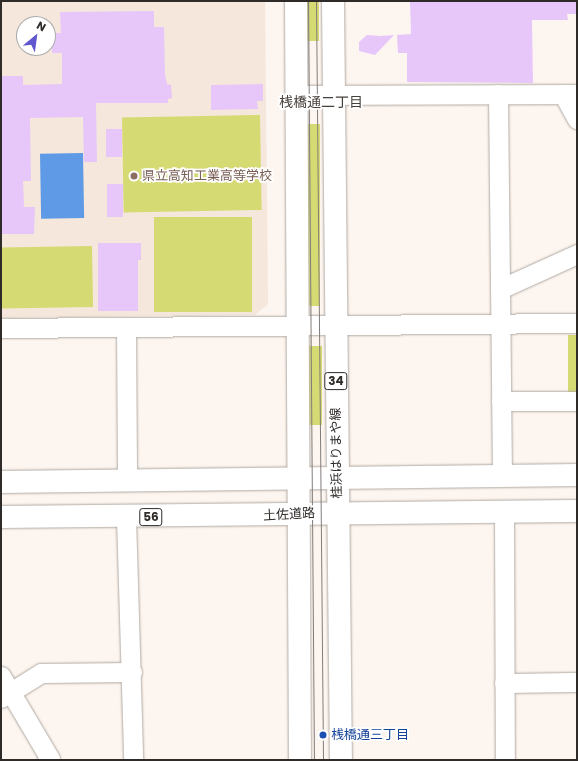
<!DOCTYPE html>
<html>
<head>
<meta charset="utf-8">
<style>
	body { margin:0 }
	#map { position:relative; width:578px; height:761px; overflow:hidden; background:#fdf5ef; font-family:Poppins,"Noto Sans JP",sans-serif }
	div>[style] { position:absolute }
	.built>* { inset:0; background:#f5e7db }
	.green>* { inset:0; background:#d6da73; transform-origin:0 0 }
	.water>* { inset:0; background:#5f9ae7; transform-origin:0 0 }
	.building>* { inset:0; background:#e7c7fa; transform-origin:0 0 }
	.roads { filter:drop-shadow(0 0 1px #b0a9a3) drop-shadow(0 0 1px #b0a9a3) }
	.minor>* { height:19px; margin:-9.5px; padding:0 9.5px; transform-origin:9.5px; border-radius:9.5px; background:#fff }
	.primary>* { height:22px; margin:-11px; padding:0 11px; transform-origin:11px; border-radius:11px; background:#fff }
	.trunk>* { height:22px; margin:-11px; padding:0 11px; transform-origin:11px; border-radius:11px; background:#fff }
	.tram>* { height:1px; margin:-0.5px; padding:0 0.5px; transform-origin:0.5px; border-radius:0.5px; background:#817c79 }
	.dots>* { width:11px; height:11px; translate:-50% -50%; box-sizing:border-box; border:2px solid #fff; border-radius:50% }
	span { translate:-50% -50%; white-space:nowrap; text-align:center; line-height:1.15; -webkit-text-stroke:3.5px #fff; paint-order:stroke }
	.shield-label span { padding:1px 3px; background:#fff; border:1px solid; border-radius:3px; -webkit-text-stroke-width:0 }
	.shield-label { font-size:12px; color:#2e2b29; font-weight:700 }
	.education-label { font-size:13px; color:#785e54 }
	.left { translate:0 -50%; text-align:left }
	.street-label { font-size:13px; color:#2e2b29 }
	.transit-label { font-size:13px; color:#164399 }
	.neighbourhood-label { font-size:14px; color:#47413b }
	.frame { position:absolute; inset:0; border:2px solid #2e2b29; pointer-events:none }
	.north { position:absolute; left:16px; top:16px; width:40px; height:40px; box-sizing:border-box; background:#fff; border:1px solid #abaaa9; border-radius:50%; rotate:29deg; font-size:11px; font-weight:700; line-height:16px; text-align:center; color:#2e2b29 }
	.north::after { content:''; display:block; margin:auto; width:14px; height:18px; background:#6056ce; clip-path:polygon(50% 0,100% 100%,50% 72%,0 100%) }
</style>
</head>
<body>
<div id="map">
	<div class="built">
		<div style="clip-path:polygon(evenodd,1px 1px,265px 1px,268px 304px,255px 315px,1px 318px,1px 1px,24px 24px,48px 24px,48px 48px,24px 48px,24px 24px)"></div>
	</div>
	<div class="green">
		<div style="left:305px;top:1px;width:14px;height:40px"></div>
		<div style="left:260px;top:115px;width:95px;height:138px;rotate:89deg"></div>
		<div style="left:306px;top:124px;width:14px;height:182px"></div>
		<div style="left:252px;top:217px;width:95px;height:98px;rotate:90deg"></div>
		<div style="left:92px;top:246px;width:61px;height:91px;rotate:89deg"></div>
		<div style="left:568px;top:335px;width:9px;height:59px"></div>
		<div style="left:306px;top:346px;width:16px;height:79px"></div>
	</div>
	<div class="water">
		<div style="left:83px;top:153px;width:65px;height:43px;rotate:89deg"></div>
	</div>
	<div class="building">
		<div style="clip-path:polygon(410px 1px,577px 1px,577px 14px,567px 14px,568px 20px,532px 20px,533px 83px,407px 82px,407px 53px,398px 53px,397px 35px,411px 34px)"></div>
		<div style="clip-path:polygon(154px 11px,154px 27px,164px 27px,165px 75px,167px 84px,171px 85px,172px 98px,168px 99px,168px 103px,96px 103px,97px 162px,84px 162px,83px 117px,30px 118px,31px 181px,23px 181px,24px 207px,35px 207px,34px 234px,1px 234px,1px 76px,23px 76px,23px 85px,62px 84px,62px 53px,52px 53px,52px 33px,61px 33px,60px 12px)"></div>
		<div style="clip-path:polygon(367px 35px,380px 36px,394px 35px,375px 55px,359px 51px,359px 42px)"></div>
		<div style="clip-path:polygon(263px 84px,263px 101px,257px 101px,258px 109px,211px 110px,211px 85px)"></div>
		<div style="left:106px;top:129px;width:16px;height:28px"></div>
		<div style="left:123px;top:184px;width:33px;height:16px;rotate:90deg"></div>
		<div style="clip-path:polygon(98px 243px,141px 243px,141px 260px,138px 260px,138px 311px,98px 311px)"></div>
	</div>
	<div class="roads">
		<div class="minor">
			<div style="left:498px;top:94px;width:382px;rotate:89.4deg"></div>
			<div style="left:563px;top:94px;width:29px;rotate:61deg"></div>
			<div style="left:297px;top:95px;width:280px;rotate:-0.2deg"></div>
			<div style="left:500px;top:289px;width:85px;rotate:-24.4deg"></div>
			<div style="left:126px;top:327px;width:152px;rotate:89.6deg"></div>
			<div style="left:1px;top:328px;width:576px;rotate:-0.5deg"></div>
			<div style="left:501px;top:401px;width:76px"></div>
			<div style="left:504px;top:511px;width:249px;rotate:89.8deg"></div>
			<div style="left:126px;top:517px;width:243px;rotate:88.3deg"></div>
			<div style="left:1px;top:676px;width:96px;rotate:59.4deg"></div>
			<div style="left:50px;top:759px;width:3px;rotate:162deg"></div>
			<div style="left:504px;top:683px;width:73px;rotate:-0.8deg"></div>
			<div style="left:1px;top:698px;width:47px;rotate:-32deg"></div>
			<div style="left:41px;top:673px;width:91px;rotate:-0.6deg"></div>
		</div>
		<div class="primary">
			<div style="left:296px;top:1px;width:759px;rotate:89.7deg"></div>
			<div style="left:333px;top:1px;width:759px;rotate:89.4deg"></div>
		</div>
		<div class="trunk">
			<div style="left:1px;top:482px;width:576px;rotate:-0.7deg"></div>
			<div style="left:1px;top:517px;width:576px;rotate:-0.6deg"></div>
		</div>
	</div>
	<div class="tram">
		<div style="left:308px;top:1px;width:759px;rotate:89.55deg"></div>
		<div style="left:316px;top:1px;width:759px;rotate:89.47deg"></div>
	</div>
	<div class="dots">
		<div style="left:134px;top:176px;background:#8d6e63"></div>
		<div style="left:323px;top:735px;background:#1a4fb4"></div>
	</div>
	<div class="shield-label">
		<span style="left:336px;top:381px">34</span>
		<span style="left:151px;top:517px">56</span>
	</div>
	<div class="education-label">
		<span class="left" style="left:142px;top:176px">県立高知工業高等学校</span>
	</div>
	<div class="street-label">
		<span style="left:337px;top:453px;rotate:-91deg">桂浜はりまや線</span>
		<span style="left:289px;top:515px;rotate:-3deg">土佐道路</span>
	</div>
	<div class="transit-label">
		<span class="left" style="left:331px;top:735px">桟橋通三丁目</span>
	</div>
	<div class="neighbourhood-label">
		<span style="left:321px;top:102px">桟橋通二丁目</span>
	</div>
	<div class="frame"></div>
	<div class="north">N</div>
</div>
</body>
</html>
